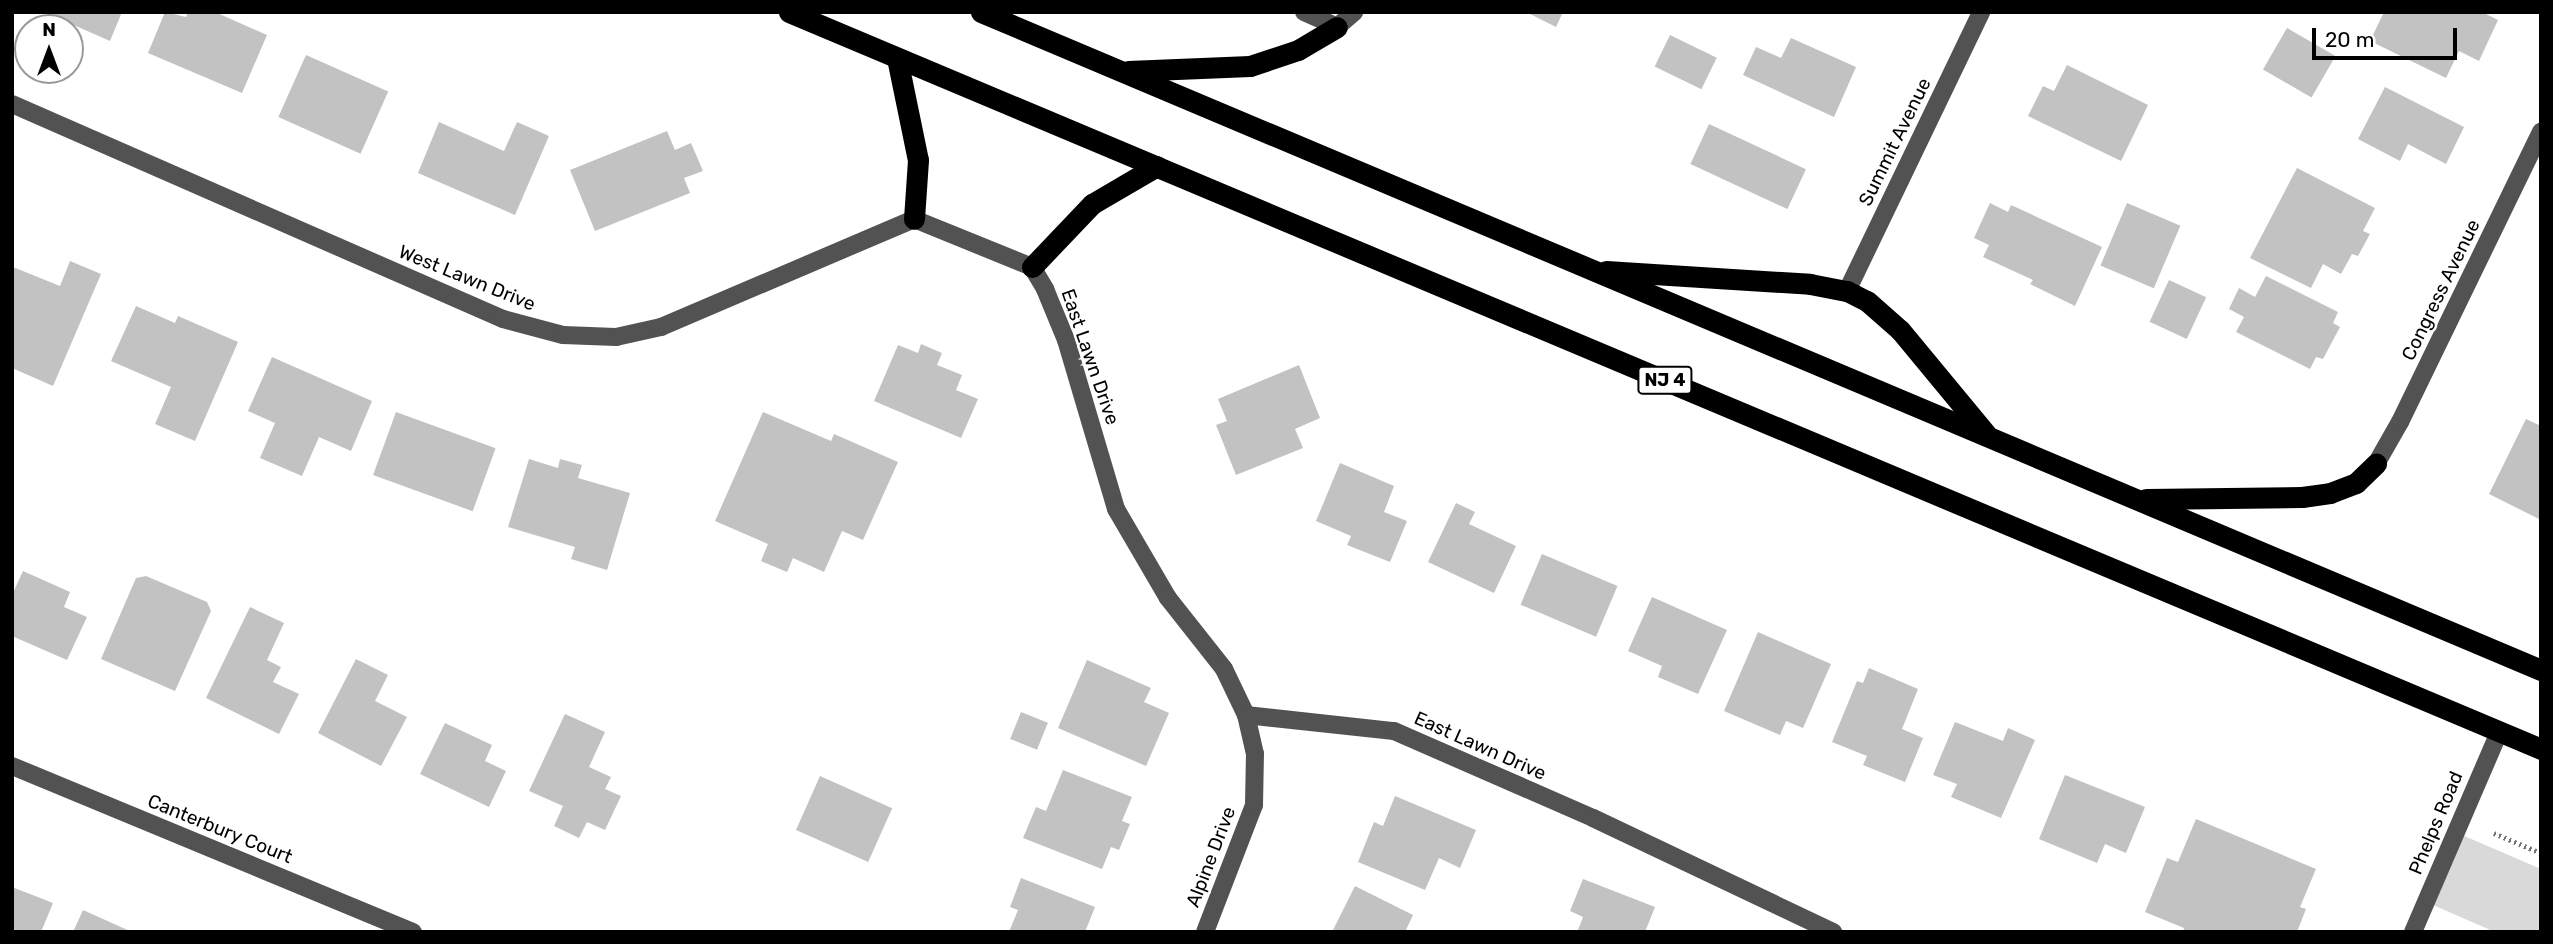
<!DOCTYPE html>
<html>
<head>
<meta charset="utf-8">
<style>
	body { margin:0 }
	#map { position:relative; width:2553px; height:944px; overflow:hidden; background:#fff; font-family:Rubik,sans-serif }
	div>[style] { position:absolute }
	.green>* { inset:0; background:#d9d9d9 }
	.building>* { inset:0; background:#c2c2c2; transform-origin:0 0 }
	.path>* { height:4.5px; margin-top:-2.25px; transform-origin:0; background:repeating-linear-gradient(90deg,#747474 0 2px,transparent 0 5.5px) }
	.minor>* { height:18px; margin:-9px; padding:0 9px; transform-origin:9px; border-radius:9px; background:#525252 }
	.highway>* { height:21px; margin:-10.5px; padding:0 10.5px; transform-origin:10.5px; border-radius:10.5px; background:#000 }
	span { translate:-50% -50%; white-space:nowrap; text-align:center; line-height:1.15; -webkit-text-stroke:5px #fff; paint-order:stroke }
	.shield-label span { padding:2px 5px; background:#fff; border:2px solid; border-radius:5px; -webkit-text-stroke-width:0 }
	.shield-label { font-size:18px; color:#000; font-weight:700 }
	.street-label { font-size:19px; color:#000 }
	.frame { position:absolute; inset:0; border:14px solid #000; pointer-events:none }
	.north { position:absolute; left:14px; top:14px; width:70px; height:70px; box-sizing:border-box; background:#fff; border:2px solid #999; border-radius:50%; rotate:0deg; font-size:19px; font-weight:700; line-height:28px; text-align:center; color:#000 }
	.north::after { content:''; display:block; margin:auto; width:24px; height:32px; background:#000; clip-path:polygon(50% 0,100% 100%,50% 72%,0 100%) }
	.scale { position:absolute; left:2312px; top:28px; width:145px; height:32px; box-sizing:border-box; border:4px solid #000; border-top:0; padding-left:9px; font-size:21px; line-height:24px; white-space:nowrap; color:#000; -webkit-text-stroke:5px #fff; paint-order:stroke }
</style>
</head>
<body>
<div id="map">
	<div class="green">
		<div style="clip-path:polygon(2455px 832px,2541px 869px,2541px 932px,2495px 932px,2426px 902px)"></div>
	</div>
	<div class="building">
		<div style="clip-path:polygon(44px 12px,122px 12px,110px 41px)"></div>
		<div style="clip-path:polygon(165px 12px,186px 17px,188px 12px,215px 12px,267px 35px,242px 93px,148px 53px)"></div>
		<div style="clip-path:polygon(1526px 12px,1563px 12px,1556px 27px)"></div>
		<div style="clip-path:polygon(2384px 12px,2482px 12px,2498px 20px,2479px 61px,2459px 51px,2446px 78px,2370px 41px)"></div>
		<div style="left:2287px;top:28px;width:56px;height:48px;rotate:30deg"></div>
		<div style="left:1670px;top:35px;width:52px;height:35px;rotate:26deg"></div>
		<div style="clip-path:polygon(1791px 38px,1856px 67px,1834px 117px,1743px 75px,1756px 47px,1781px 58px)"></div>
		<div style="left:306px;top:55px;width:90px;height:68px;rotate:24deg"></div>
		<div style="clip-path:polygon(2067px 65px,2148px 105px,2121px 161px,2028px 116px,2043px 86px,2054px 91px)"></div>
		<div style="clip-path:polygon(2385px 87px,2464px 127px,2446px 164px,2408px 144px,2400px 161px,2358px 139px)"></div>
		<div style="clip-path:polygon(439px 122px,504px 151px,517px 122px,549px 136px,515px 215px,418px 173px)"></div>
		<div style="left:1709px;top:124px;width:107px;height:44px;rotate:25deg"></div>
		<div style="clip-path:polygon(667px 131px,675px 150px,691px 143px,703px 171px,684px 178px,690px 193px,595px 231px,570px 170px)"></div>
		<div style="clip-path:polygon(2297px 168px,2375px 208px,2363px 231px,2370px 234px,2358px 256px,2352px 254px,2341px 274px,2323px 264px,2311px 288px,2250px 258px)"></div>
		<div style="clip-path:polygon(1990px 203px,2008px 212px,2011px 205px,2102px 247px,2075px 306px,2030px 284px,2033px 280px,1983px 257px,1989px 245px,1974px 238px)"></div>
		<div style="left:2127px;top:203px;width:58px;height:68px;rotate:23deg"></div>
		<div style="clip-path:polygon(70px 261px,101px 274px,53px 386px,12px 368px,12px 269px,13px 267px,60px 286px)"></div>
		<div style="clip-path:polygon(2266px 276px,2338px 312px,2333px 323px,2340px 327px,2323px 359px,2316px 357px,2310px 369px,2236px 332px,2244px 317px,2229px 309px,2239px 288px,2255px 297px)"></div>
		<div style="left:2169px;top:280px;width:41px;height:46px;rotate:25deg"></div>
		<div style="clip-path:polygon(136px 306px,175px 323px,178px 316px,238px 342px,195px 441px,155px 424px,171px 387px,111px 361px)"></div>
		<div style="clip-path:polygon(921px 344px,942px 353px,937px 365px,962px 375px,956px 390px,978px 399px,961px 438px,874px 401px,898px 345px,918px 353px)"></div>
		<div style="clip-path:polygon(272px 357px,372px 401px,351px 451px,319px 437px,302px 476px,260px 458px,275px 423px,248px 411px)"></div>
		<div style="clip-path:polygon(1299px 365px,1320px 418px,1295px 429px,1303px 448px,1236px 475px,1216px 425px,1227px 421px,1218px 399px)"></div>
		<div style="left:396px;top:412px;width:106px;height:67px;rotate:20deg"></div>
		<div style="clip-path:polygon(763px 412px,831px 441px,834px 434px,898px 462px,863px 540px,842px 531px,824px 572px,793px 558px,787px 572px,761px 561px,768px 544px,715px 521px)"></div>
		<div style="clip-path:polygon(2526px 419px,2541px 426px,2541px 520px,2489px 494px)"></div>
		<div style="clip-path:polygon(529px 459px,558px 468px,560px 459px,582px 465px,578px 478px,630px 493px,607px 570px,571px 559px,575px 547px,508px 527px)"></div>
		<div style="clip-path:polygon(1340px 463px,1394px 486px,1384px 512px,1407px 521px,1390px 562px,1347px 545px,1351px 536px,1316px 521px)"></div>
		<div style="clip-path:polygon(1456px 503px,1475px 512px,1469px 524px,1516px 546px,1494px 593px,1428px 562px)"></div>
		<div style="left:1542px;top:554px;width:82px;height:55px;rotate:23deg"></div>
		<div style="clip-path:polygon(23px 571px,70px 592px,64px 607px,87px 617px,67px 660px,12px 636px,12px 595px)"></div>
		<div style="clip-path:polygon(146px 576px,207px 602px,211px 611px,175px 691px,101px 659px,136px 578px)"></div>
		<div style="clip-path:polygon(1652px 597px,1727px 630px,1698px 694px,1658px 677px,1662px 666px,1628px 651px)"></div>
		<div style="clip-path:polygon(250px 607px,284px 623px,267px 660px,281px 667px,273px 682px,299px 694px,279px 734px,206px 698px)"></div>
		<div style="clip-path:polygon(1758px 632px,1831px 664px,1803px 728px,1786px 721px,1780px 735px,1724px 711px)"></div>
		<div style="clip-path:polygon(356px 659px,388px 675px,375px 701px,407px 717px,381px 766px,318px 733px)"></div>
		<div style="clip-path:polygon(1087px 660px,1151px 688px,1144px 702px,1169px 713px,1146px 766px,1058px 728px)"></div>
		<div style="clip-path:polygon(1869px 668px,1918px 689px,1902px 729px,1923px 738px,1905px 782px,1863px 765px,1867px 756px,1832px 742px,1857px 681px,1863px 683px)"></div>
		<div style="left:1021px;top:712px;width:29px;height:29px;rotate:22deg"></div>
		<div style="clip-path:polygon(565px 714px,605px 732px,589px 767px,611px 777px,605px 789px,621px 796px,605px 830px,587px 822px,579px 838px,554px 826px,563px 806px,529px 791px)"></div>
		<div style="clip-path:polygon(1955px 722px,2003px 741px,2008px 728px,2035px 740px,2001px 818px,1951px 797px,1957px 784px,1933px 775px)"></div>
		<div style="clip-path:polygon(445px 723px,492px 745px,485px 761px,506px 771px,489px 807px,420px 774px)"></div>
		<div style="clip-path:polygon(1063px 770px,1132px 797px,1122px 821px,1130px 824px,1119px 850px,1111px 847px,1102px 869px,1023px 838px,1036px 807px,1046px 811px)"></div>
		<div style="clip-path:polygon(2065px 775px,2145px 807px,2126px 853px,2105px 844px,2097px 863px,2039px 839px)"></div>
		<div style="left:820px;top:776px;width:79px;height:59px;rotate:24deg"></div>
		<div style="clip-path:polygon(1395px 796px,1476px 830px,1460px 868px,1439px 858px,1425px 890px,1358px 862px,1374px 822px,1383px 826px)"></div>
		<div style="clip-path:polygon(2196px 819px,2316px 869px,2300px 907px,2306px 909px,2297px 932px,2183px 932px,2184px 928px,2145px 912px,2167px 858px,2178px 862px)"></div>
		<div style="clip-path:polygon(1021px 878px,1095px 907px,1085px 932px,1009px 932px,1018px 910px,1010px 907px)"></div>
		<div style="clip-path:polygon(1583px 879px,1655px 907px,1645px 932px,1578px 930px,1583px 917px,1570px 911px)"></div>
		<div style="clip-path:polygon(1355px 886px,1413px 915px,1405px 932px,1332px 932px)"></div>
		<div style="clip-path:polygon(12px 887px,53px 903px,41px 932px,12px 932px)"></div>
		<div style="clip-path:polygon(83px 910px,132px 932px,73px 932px)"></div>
	</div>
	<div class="path">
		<div style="left:2494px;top:833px;width:51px;rotate:23.1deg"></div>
	</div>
	<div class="minor">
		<div style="left:1304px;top:12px;width:36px;rotate:24deg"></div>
		<div style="left:1337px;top:27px;width:23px;rotate:-41deg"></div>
		<div style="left:12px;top:104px;width:536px;rotate:23.65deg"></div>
		<div style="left:503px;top:319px;width:62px;rotate:14.9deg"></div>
		<div style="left:563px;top:335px;width:53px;rotate:2.2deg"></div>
		<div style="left:616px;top:337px;width:46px;rotate:-12.5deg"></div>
		<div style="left:661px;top:327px;width:275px;rotate:-23.1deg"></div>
		<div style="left:914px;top:219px;width:127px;rotate:22.1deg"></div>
		<div style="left:1032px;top:267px;width:26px;rotate:59deg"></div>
		<div style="left:1045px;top:289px;width:55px;rotate:67.6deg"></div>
		<div style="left:1066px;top:340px;width:176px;rotate:73.5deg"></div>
		<div style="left:1116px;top:509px;width:103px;rotate:59.7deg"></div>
		<div style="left:1168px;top:598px;width:90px;rotate:51.7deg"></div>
		<div style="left:1224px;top:669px;width:51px;rotate:64.4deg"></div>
		<div style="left:1246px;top:715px;width:149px;rotate:6.2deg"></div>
		<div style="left:1394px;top:731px;width:217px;rotate:23.6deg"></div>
		<div style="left:1593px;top:818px;width:266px;rotate:25.4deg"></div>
		<div style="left:1847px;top:291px;width:310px;rotate:-64.3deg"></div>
		<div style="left:2376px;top:464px;width:48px;rotate:-60.3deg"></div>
		<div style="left:2400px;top:422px;width:323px;rotate:-64.1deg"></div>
		<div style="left:12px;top:766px;width:434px;rotate:22.5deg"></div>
		<div style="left:1205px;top:932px;width:136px;rotate:-68.9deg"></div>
		<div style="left:1254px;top:805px;width:51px;rotate:-88.9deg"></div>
		<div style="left:1255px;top:754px;width:40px;rotate:-103deg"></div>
		<div style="left:2413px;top:932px;width:218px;rotate:-66.7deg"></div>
	</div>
	<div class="highway">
		<div style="left:789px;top:12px;width:1901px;rotate:22.81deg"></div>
		<div style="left:981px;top:12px;width:1693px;rotate:22.87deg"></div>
		<div style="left:897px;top:58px;width:104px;rotate:78.4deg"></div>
		<div style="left:918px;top:160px;width:59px;rotate:93.9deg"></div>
		<div style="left:1128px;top:71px;width:122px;rotate:-2.3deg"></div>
		<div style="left:1250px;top:66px;width:51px;rotate:-18.4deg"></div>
		<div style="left:1298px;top:50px;width:45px;rotate:-30.5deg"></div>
		<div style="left:1032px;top:267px;width:87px;rotate:-46.4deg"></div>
		<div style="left:1092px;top:204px;width:75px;rotate:-30.3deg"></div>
		<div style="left:1606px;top:271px;width:204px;rotate:3.6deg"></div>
		<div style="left:1810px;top:284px;width:38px;rotate:11deg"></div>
		<div style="left:1847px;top:291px;width:22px;rotate:27deg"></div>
		<div style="left:1867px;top:301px;width:44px;rotate:41.3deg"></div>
		<div style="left:1900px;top:330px;width:135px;rotate:50.4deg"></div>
		<div style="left:2146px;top:499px;width:156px;rotate:-0.7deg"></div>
		<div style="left:2302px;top:497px;width:28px;rotate:-8deg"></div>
		<div style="left:2330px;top:493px;width:28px;rotate:-21deg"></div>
		<div style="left:2356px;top:483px;width:28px;rotate:-44deg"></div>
	</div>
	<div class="shield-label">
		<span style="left:1665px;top:380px">NJ 4</span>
	</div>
	<div class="street-label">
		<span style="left:1895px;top:142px;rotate:-64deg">Summit Avenue</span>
		<span style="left:467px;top:278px;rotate:22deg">West Lawn Drive</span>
		<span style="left:2441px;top:290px;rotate:-64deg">Congress Avenue</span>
		<span style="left:1090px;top:357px;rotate:71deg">East Lawn Drive</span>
		<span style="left:1480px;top:746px;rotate:24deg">East Lawn Drive</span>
		<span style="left:2436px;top:823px;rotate:-67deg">Phelps Road</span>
		<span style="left:220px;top:829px;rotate:22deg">Canterbury Court</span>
		<span style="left:1211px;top:857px;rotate:-69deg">Alpine Drive</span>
	</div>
	<div class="frame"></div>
	<div class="north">N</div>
	<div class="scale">20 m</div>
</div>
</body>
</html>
